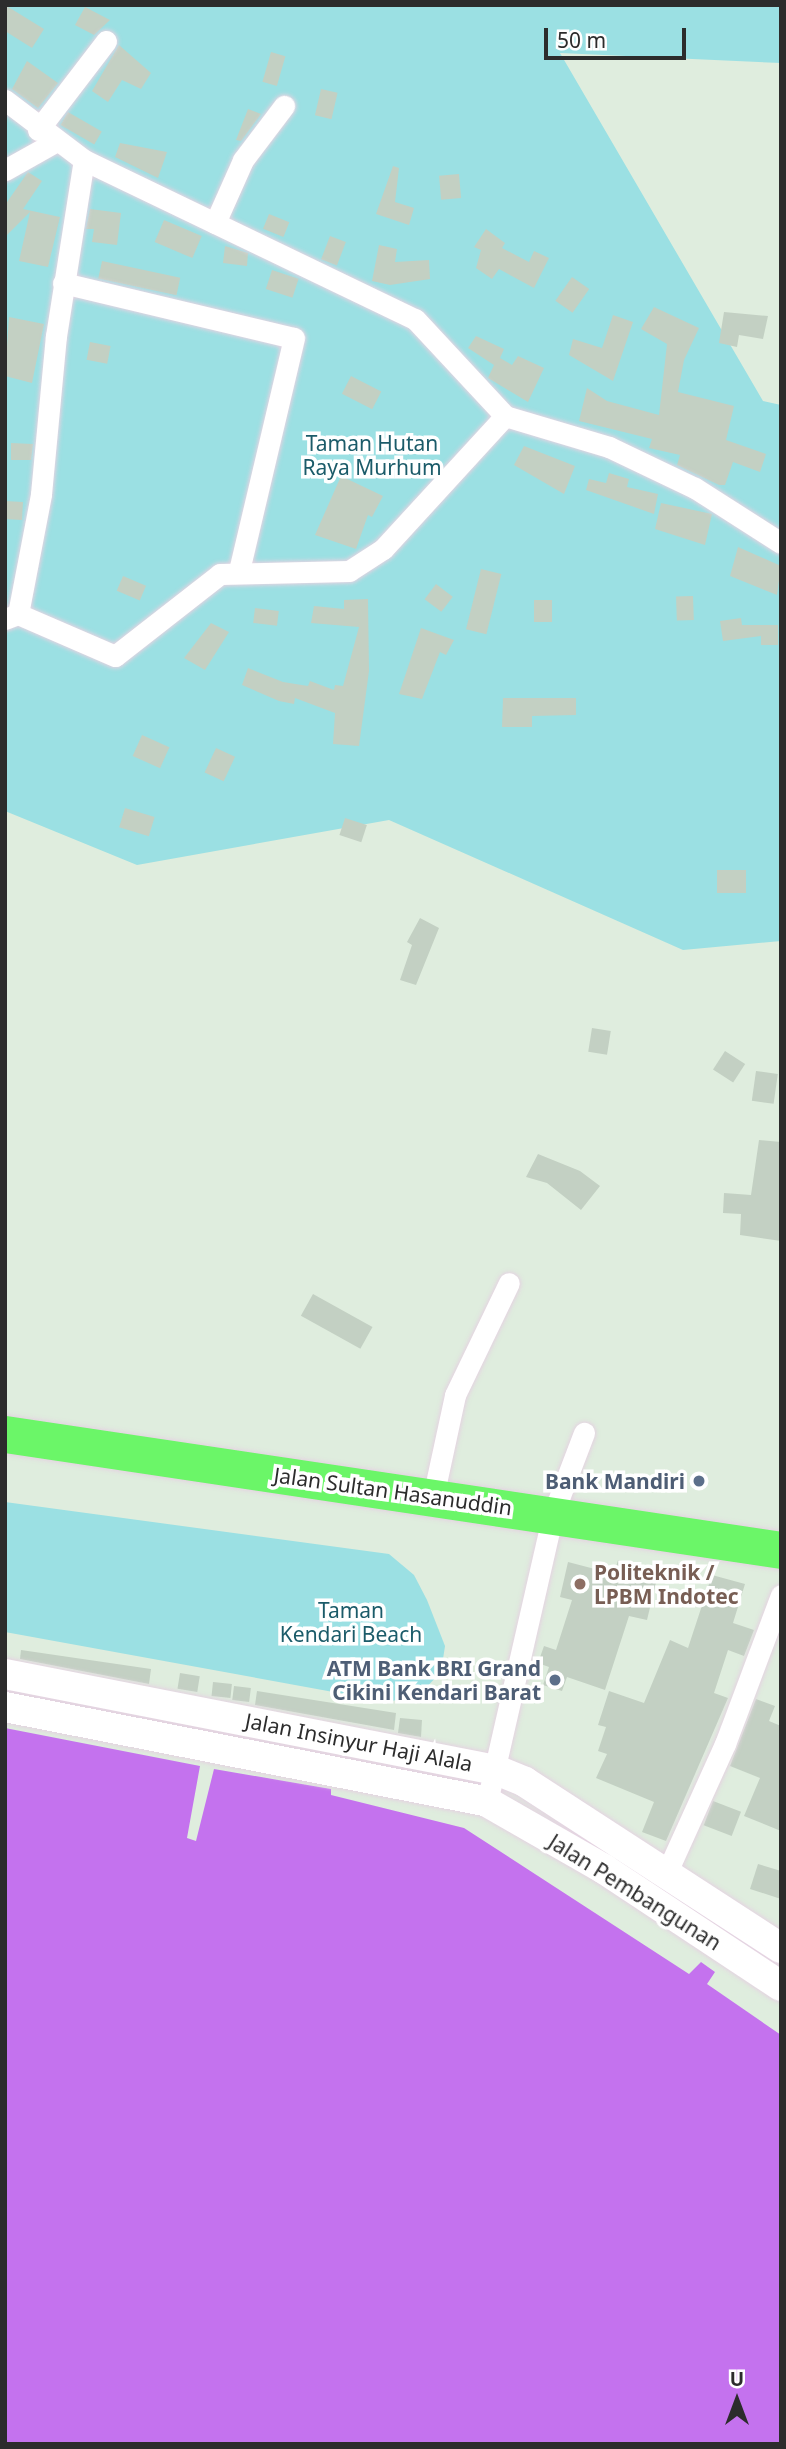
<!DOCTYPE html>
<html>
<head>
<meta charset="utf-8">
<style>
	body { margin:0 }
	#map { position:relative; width:786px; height:2449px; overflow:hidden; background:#dfedde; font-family:"Noto Sans",sans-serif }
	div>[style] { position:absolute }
	.green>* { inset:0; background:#9be0e3 }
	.water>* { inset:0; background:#c472ee }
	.building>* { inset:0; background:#c3d0c3; transform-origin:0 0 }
	.roads { filter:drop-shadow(0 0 2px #e4d3e1) drop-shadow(0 0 2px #e4d3e1) }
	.minor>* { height:21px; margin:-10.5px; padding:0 10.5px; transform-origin:10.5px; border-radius:10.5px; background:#fff }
	.secondary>* { height:30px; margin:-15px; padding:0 15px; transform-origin:15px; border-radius:15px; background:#fff }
	.trunk>* { height:37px; margin:-18.5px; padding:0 18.5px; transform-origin:18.5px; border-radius:18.5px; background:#6bf668 }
	.dots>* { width:19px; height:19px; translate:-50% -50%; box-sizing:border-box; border:4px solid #fff; border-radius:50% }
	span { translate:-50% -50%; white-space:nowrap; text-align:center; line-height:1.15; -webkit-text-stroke:7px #fff; paint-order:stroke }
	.park-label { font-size:21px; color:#1b5b69 }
	.service-label { font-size:21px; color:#4e5e75; font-weight:700 }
	.right { translate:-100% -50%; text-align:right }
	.street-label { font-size:21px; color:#2c2c2c }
	.education-label { font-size:21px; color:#785e54; font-weight:700 }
	.left { translate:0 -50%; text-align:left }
	.frame { position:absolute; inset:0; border:7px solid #2c2c2c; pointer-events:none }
	.north { position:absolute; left:702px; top:2365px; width:70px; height:70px; -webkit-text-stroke:5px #fff; paint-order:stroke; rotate:0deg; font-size:19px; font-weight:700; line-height:28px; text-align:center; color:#2c2c2c }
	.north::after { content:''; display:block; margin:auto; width:24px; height:32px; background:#2c2c2c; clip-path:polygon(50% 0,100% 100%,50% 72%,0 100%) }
	.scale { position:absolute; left:544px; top:28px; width:142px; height:32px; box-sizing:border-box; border:4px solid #2c2c2c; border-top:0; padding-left:9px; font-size:21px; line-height:24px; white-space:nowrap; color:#2c2c2c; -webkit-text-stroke:5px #fff; paint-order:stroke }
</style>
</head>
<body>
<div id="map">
	<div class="green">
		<div style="clip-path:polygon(5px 5px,781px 5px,781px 63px,560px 53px,763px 401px,781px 405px,781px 941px,683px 950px,389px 820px,137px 865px,5px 811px)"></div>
		<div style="clip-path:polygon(5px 1502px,389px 1554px,414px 1575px,427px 1600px,445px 1646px,441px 1672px,420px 1694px,388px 1702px,5px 1632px)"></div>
	</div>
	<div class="water">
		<div style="clip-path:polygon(5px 1728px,200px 1766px,187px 1838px,196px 1841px,214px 1769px,331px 1789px,331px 1795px,464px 1828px,689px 1974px,701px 1962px,715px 1972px,707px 1984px,781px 2035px,781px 2444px,5px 2444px)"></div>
	</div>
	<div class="building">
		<div style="clip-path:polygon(5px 5px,44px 29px,32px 48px,5px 31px)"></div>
		<div style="clip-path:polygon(85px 7px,110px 20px,94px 35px,75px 25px)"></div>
		<div style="clip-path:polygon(119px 45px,151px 73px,141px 89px,122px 80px,108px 102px,92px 91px)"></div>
		<div style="left:271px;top:52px;width:15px;height:31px;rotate:16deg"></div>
		<div style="clip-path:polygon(27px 61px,58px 83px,38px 108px,12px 89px)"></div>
		<div style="left:321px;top:89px;width:17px;height:27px;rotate:13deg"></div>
		<div style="clip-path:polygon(248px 109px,261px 114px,241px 141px,236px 140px)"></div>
		<div style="left:68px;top:112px;width:39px;height:15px;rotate:30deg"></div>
		<div style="clip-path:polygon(120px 143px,167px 152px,158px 178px,115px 157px)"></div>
		<div style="clip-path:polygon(393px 166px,399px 168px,395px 202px,414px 208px,409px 225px,376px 214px)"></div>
		<div style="clip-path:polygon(28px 172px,42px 181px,23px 209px,60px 217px,48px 267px,19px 261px,30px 212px,5px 237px,5px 205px)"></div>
		<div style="left:459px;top:174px;width:24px;height:20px;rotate:85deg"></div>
		<div style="clip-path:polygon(90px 209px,121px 213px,117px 245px,92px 242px,94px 229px,86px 229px)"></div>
		<div style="left:269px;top:214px;width:22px;height:16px;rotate:22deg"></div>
		<div style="left:164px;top:220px;width:41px;height:24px;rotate:23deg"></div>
		<div style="clip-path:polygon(486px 229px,505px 243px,502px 248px,529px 262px,534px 251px,549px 258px,534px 288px,499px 269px,492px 279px,476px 268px,481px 250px,474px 247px)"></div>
		<div style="left:330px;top:236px;width:17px;height:25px;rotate:21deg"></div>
		<div style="clip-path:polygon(379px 245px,397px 249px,395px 262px,429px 260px,430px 279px,390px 285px,372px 281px)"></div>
		<div style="clip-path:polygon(225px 246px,248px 253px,247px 266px,223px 263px)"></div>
		<div style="left:102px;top:261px;width:80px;height:18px;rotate:12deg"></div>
		<div style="left:272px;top:270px;width:28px;height:20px;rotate:18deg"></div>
		<div style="left:572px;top:277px;width:21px;height:29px;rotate:35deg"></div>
		<div style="clip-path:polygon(654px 307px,699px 328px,684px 360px,678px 392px,734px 406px,726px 440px,766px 454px,760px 472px,733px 462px,725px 485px,719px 485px,677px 465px,680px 455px,649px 448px,652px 439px,579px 421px,587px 388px,607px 401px,659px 415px,667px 344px,641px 329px)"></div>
		<div style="clip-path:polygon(724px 312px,768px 316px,763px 339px,739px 335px,737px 347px,719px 343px)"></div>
		<div style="clip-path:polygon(613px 315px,633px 322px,613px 381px,569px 355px,573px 339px,602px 348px)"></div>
		<div style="clip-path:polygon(9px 317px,44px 324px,32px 383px,5px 376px)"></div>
		<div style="clip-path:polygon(476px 336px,504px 349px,500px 358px,512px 365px,518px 356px,544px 368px,528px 402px,488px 378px,494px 365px,468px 348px)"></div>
		<div style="left:90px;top:342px;width:21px;height:18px;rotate:11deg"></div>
		<div style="left:351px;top:376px;width:34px;height:20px;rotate:27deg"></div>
		<div style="clip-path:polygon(11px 443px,33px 444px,31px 460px,11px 460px)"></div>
		<div style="clip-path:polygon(524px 446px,575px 466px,564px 494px,514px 465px)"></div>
		<div style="clip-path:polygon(609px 473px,629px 479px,627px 487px,658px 494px,654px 514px,586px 490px,589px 479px,606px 483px)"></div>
		<div style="clip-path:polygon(341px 476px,383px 496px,372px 517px,368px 515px,356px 549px,315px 535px)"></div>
		<div style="left:5px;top:501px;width:18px;height:18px;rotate:3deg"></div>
		<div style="clip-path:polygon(661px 503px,712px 514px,705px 545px,655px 529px)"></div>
		<div style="clip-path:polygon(738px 547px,781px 566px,777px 595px,730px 576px)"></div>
		<div style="left:481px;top:569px;width:21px;height:62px;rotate:14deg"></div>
		<div style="left:123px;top:576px;width:25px;height:16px;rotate:23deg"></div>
		<div style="left:436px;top:584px;width:21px;height:19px;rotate:37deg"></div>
		<div style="left:693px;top:596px;width:24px;height:17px;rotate:88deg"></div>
		<div style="clip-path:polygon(368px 599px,369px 671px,359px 746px,333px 744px,335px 713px,295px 698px,294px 704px,279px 701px,242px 685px,248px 668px,283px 682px,308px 686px,310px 681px,334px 690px,335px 685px,343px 686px,359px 627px,311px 623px,314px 606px,344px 609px,344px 600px)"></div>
		<div style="left:534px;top:600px;width:18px;height:22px"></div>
		<div style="left:255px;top:608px;width:24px;height:15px;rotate:7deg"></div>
		<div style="clip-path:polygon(741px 618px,742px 625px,778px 625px,778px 645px,761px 645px,761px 636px,723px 641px,720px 621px)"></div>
		<div style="clip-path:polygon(211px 623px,229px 632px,205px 670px,184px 658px)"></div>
		<div style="clip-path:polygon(421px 628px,454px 640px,446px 655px,440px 652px,422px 699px,399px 694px)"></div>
		<div style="clip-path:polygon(503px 698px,576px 698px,576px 715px,532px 716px,532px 727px,502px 727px)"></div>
		<div style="left:142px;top:735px;width:30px;height:23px;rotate:24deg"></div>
		<div style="left:216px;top:748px;width:21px;height:27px;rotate:25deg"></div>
		<div style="left:125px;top:808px;width:31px;height:20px;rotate:17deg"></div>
		<div style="left:345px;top:818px;width:23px;height:18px;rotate:18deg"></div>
		<div style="left:717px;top:870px;width:29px;height:23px"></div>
		<div style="clip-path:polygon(420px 918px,439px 928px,416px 985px,400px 980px,412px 945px,407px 942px)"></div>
		<div style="left:592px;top:1028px;width:19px;height:24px;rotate:9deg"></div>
		<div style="left:725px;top:1051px;width:24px;height:22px;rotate:33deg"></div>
		<div style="left:756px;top:1071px;width:22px;height:30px;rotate:8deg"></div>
		<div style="clip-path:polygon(759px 1140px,781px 1142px,781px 1241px,740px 1235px,741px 1214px,723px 1213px,724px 1193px,751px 1195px)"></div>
		<div style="clip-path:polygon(538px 1154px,580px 1171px,600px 1186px,581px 1210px,547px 1183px,526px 1177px)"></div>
		<div style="left:313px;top:1294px;width:68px;height:25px;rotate:29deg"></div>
		<div style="clip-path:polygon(618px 1560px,659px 1570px,647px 1620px,629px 1616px,605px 1690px,567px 1677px,562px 1691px,543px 1685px,549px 1667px,538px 1663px,544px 1646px,556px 1650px,572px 1600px,560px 1597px,568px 1562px,614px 1574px)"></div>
		<div style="clip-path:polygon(712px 1575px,745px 1584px,733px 1623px,754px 1630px,744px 1656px,728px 1650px,714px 1693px,728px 1698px,666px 1841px,642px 1832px,654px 1802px,596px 1778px,607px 1754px,598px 1751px,606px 1727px,598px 1725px,609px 1691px,644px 1703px,670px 1640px,688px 1648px)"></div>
		<div style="clip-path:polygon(21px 1650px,151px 1669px,149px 1684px,20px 1659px)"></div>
		<div style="left:180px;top:1673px;width:20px;height:16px;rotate:9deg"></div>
		<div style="left:213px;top:1682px;width:19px;height:14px;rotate:6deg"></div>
		<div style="left:234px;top:1686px;width:17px;height:14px;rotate:7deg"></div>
		<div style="clip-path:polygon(257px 1691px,396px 1713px,394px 1730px,255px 1705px)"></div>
		<div style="clip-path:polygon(756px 1699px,775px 1706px,769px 1721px,781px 1726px,781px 1831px,744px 1816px,760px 1778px,730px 1766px)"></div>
		<div style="clip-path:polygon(400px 1718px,422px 1720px,421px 1737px,398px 1733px)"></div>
		<div style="left:713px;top:1801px;width:30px;height:26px;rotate:21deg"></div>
		<div style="clip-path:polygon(758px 1864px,781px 1871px,781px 1899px,750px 1889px)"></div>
	</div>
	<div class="roads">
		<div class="minor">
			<div style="left:5px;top:100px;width:99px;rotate:37.2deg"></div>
			<div style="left:84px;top:160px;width:367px;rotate:25.7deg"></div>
			<div style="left:415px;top:319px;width:132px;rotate:47.1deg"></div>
			<div style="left:505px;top:416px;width:180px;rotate:132.5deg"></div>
			<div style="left:383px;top:549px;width:40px;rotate:147.1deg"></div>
			<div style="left:349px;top:571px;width:129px;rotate:178.7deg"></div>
			<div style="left:220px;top:574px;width:133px;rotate:142deg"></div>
			<div style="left:115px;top:656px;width:106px;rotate:-156.6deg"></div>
			<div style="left:18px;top:614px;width:14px;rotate:159deg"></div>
			<div style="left:38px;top:130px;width:112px;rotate:-52.6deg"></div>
			<div style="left:5px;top:170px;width:57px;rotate:-29.2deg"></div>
			<div style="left:215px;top:223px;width:69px;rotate:-66deg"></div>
			<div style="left:243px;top:160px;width:68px;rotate:-52.8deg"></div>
			<div style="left:63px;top:283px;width:237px;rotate:13.4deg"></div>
			<div style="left:294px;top:338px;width:238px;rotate:103.3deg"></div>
			<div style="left:505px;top:416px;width:109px;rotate:16.6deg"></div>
			<div style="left:609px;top:447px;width:95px;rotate:25.5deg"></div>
			<div style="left:695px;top:488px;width:102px;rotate:32.6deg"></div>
			<div style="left:18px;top:614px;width:122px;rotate:-79.1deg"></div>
			<div style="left:41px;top:494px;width:159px;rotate:-84.6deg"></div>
			<div style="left:56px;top:336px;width:178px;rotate:-81deg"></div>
			<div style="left:433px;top:1497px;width:104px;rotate:-77.8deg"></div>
			<div style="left:455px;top:1395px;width:124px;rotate:-64.3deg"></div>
			<div style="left:487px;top:1802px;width:295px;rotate:-77.1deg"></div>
			<div style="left:553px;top:1514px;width:87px;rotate:-69.1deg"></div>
			<div style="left:666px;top:1874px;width:143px;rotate:-65.6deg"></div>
			<div style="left:725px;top:1744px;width:159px;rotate:-69.4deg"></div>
		</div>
		<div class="secondary">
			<div style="left:5px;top:1674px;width:500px;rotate:11.06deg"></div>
			<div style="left:496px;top:1770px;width:31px;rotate:22deg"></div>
			<div style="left:525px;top:1782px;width:305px;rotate:33deg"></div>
			<div style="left:5px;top:1707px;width:491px;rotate:11.1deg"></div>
			<div style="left:487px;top:1802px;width:135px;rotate:29.8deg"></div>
			<div style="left:604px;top:1869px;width:212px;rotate:33.5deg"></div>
		</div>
		<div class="trunk">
			<div style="left:5px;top:1434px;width:785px;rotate:8.5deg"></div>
		</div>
	</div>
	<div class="dots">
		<div style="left:699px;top:1481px;background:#5c6f8a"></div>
		<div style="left:580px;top:1584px;background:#8d6e63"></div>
		<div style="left:555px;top:1680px;background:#5c6f8a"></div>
	</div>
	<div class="park-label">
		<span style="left:372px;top:455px">Taman Hutan<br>Raya Murhum</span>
		<span style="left:351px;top:1622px">Taman<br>Kendari Beach</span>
	</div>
	<div class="service-label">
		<span class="right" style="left:685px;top:1481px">Bank Mandiri</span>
		<span class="right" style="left:541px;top:1680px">ATM Bank BRI Grand<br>Cikini Kendari Barat</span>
	</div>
	<div class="street-label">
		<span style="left:393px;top:1491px;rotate:8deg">Jalan Sultan Hasanuddin</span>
		<span style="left:359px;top:1742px;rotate:11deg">Jalan Insinyur Haji Alala</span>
		<span style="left:635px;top:1892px;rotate:32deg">Jalan Pembangunan</span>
	</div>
	<div class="education-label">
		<span class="left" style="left:594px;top:1584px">Politeknik /<br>LPBM Indotec</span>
	</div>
	<div class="frame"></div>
	<div class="north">U</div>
	<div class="scale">50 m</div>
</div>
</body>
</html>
